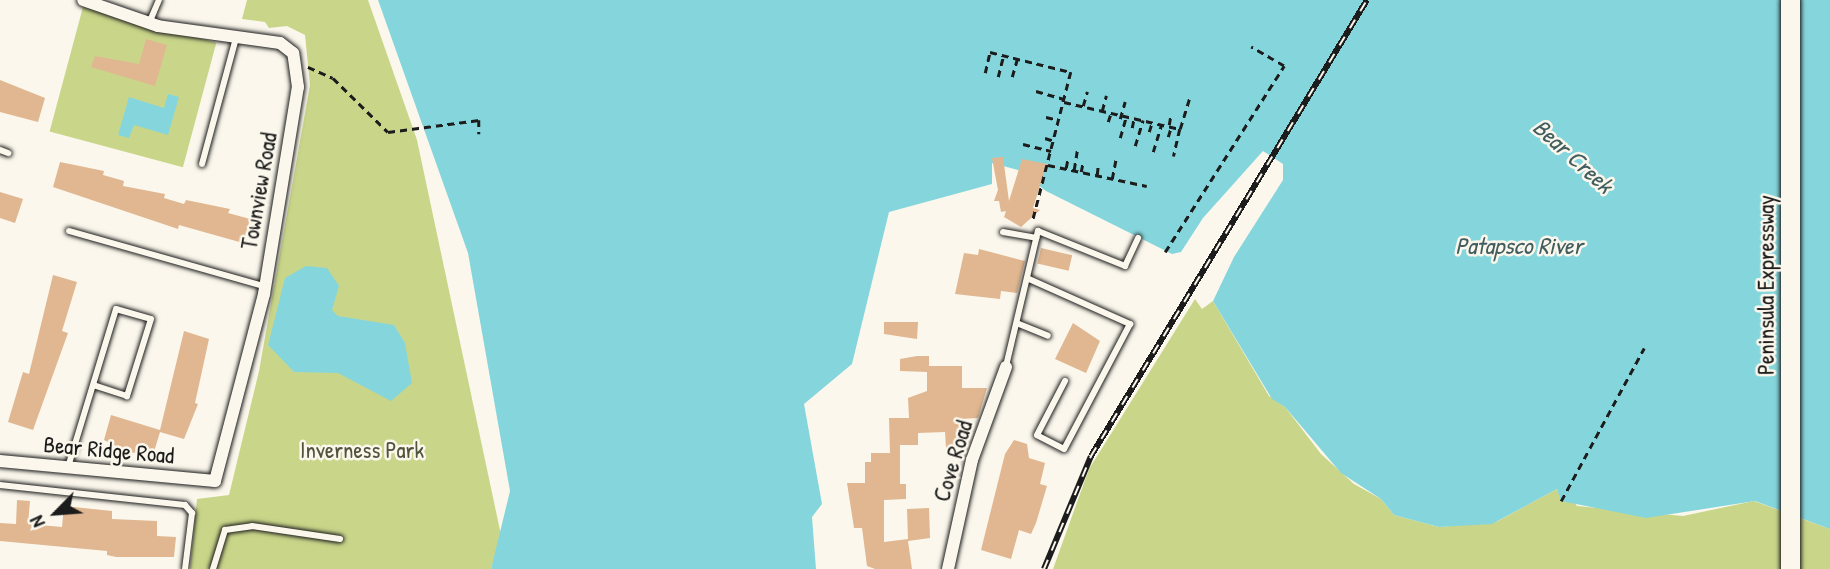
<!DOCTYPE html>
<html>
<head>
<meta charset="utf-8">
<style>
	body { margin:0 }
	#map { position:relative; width:1830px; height:569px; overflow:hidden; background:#fbf7ec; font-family:"Patrick Hand",sans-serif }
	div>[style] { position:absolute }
	.green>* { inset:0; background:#c9d689; transform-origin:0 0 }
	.water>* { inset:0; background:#85d6dc }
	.building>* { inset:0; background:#e0b790; transform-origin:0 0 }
	.path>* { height:2.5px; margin-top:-1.25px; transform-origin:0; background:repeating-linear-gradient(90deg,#1c1c1c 0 7px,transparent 0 12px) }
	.roads { filter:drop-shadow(0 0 2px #1c1c1c) drop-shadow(0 0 2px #1c1c1c) }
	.service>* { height:6px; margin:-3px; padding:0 3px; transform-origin:3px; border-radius:3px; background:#fbf7ec }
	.minor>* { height:12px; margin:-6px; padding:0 6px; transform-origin:6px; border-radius:6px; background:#fbf7ec }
	.primary>* { height:19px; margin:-9.5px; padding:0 9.5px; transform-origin:9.5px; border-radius:9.5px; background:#fbf7ec }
	.rail>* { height:6px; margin-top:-3px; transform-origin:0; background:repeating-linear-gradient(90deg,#fbf7ec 0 10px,#1c1c1c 0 20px); box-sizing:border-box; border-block:2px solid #1c1c1c }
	span { translate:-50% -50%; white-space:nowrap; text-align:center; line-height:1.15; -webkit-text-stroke:5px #fbf7ec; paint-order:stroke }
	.street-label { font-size:23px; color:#1c1c1c }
	.park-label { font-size:23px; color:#50543d }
	.water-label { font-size:24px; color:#415d5f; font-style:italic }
	.north { position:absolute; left:21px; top:478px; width:70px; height:70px; -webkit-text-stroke:5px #fbf7ec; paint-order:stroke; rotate:245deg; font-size:19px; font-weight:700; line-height:28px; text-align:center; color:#1c1c1c }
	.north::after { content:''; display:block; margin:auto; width:24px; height:32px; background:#1c1c1c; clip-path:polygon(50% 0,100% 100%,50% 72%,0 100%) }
</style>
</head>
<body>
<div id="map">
	<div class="green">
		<div style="clip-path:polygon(247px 0,368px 0,417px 140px,501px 535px,491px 569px,190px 569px,197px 499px,229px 495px,259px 371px,310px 85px,305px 35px,287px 26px,269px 28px,265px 22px,242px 19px)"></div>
		<div style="left:83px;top:7px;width:138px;height:129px;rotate:15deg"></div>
		<div style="clip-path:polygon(1195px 299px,1202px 309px,1213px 301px,1269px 396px,1285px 407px,1321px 454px,1354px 484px,1381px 499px,1394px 515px,1439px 527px,1496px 522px,1557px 489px,1562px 501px,1574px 502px,1577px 506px,1683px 516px,1754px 501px,1830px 529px,1830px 569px,1053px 569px,1089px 469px)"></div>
	</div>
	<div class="water">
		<div style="clip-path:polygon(378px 0,1830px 0,1830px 529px,1755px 501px,1646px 518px,1561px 501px,1557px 489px,1492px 524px,1439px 527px,1394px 515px,1381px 499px,1341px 473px,1285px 407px,1272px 399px,1213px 301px,1234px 257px,1283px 180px,1283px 164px,1263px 151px,1203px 218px,1181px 252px,1172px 254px,1046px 191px,1018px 170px,992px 163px,992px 184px,889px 212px,852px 364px,804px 404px,822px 504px,812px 517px,816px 569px,491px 569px,510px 491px,468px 253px)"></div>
		<div style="clip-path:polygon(168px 94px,179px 97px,168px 135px,134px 125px,129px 138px,118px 135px,129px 97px,164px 108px)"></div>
		<div style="clip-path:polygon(306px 266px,327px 268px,339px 286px,332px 310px,338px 316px,394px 325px,405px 343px,412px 383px,391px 401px,338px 373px,294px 372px,268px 345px,285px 278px)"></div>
	</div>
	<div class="building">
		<div style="clip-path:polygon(146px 39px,167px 45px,155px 86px,91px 67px,95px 56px,139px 64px)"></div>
		<div style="clip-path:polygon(0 80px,45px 98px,38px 122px,0 112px)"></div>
		<div style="clip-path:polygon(1003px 157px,1009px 201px,1022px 159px,1047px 164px,1033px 208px,1040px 210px,1021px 227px,1004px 217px,1006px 211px,1001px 212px,999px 201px,994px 201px,998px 190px,992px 158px)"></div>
		<div style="clip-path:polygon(60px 162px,104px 171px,103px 175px,124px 181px,123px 186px,165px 194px,164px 198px,184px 204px,186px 200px,230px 209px,228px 213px,250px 219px,243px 243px,179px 225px,178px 229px,53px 187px)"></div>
		<div style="clip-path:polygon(0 192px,23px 199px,15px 223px,0 218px)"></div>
		<div style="left:1041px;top:248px;width:32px;height:16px;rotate:13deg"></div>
		<div style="clip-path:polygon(979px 249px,1025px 261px,1017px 293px,1001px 291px,1000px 299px,955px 294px,964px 253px,978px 255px)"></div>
		<div style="clip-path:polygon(53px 275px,77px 282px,62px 331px,68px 333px,33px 430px,8px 422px,23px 372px,29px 374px)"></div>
		<div style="clip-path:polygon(884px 322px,918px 322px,917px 339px,884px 334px)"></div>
		<div style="clip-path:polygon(1073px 323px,1100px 341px,1086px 373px,1055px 359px)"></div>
		<div style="clip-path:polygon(184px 331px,209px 339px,195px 403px,198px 404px,184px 439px,160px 432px,153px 455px,128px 452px,104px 440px,111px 415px,160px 430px)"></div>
		<div style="clip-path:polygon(917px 356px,929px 356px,929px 366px,962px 366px,962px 388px,987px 388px,978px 418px,961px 419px,962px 447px,946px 448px,945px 432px,918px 433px,918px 445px,900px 445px,900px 484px,906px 484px,906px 499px,884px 500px,884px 542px,908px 539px,907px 509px,929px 508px,930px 538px,908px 541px,912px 569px,875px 569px,867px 566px,862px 528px,854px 528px,847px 483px,865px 483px,865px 462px,871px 462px,871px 453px,890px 453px,889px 418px,909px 418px,908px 398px,927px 391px,927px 372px,900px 371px,900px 359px)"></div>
		<div style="clip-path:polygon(1014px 440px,1027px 444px,1029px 458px,1045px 463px,1040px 484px,1047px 486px,1036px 523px,1031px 534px,1019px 530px,1011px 559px,981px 550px,1005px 454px)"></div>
		<div style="clip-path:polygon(17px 500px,30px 501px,28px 524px,62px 527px,64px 506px,112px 511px,112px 519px,157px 521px,157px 536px,176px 537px,174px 557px,116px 557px,107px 555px,107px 551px,0 541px,0 523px,16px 524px)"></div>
	</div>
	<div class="path">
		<div style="left:308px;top:67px;width:27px;rotate:24deg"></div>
		<div style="left:333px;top:78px;width:77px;rotate:44.5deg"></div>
		<div style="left:388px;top:132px;width:92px;rotate:-7.5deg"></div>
		<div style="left:479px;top:120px;width:14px;rotate:90deg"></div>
		<div style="left:985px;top:73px;width:22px;rotate:-77deg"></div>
		<div style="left:990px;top:52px;width:83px;rotate:13.9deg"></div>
		<div style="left:1071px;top:72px;width:153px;rotate:104.4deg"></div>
		<div style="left:998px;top:77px;width:21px;rotate:-76deg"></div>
		<div style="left:1012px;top:77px;width:18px;rotate:-74deg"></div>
		<div style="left:1036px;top:91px;width:29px;rotate:16deg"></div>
		<div style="left:1064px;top:102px;width:119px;rotate:13.1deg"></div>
		<div style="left:1180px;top:129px;width:28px;rotate:103deg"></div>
		<div style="left:1083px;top:106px;width:15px;rotate:-74deg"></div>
		<div style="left:1102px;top:111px;width:16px;rotate:-75deg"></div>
		<div style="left:1046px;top:117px;width:13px;rotate:13deg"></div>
		<div style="left:1120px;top:119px;width:18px;rotate:-74deg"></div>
		<div style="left:1108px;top:122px;width:9px;rotate:-72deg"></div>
		<div style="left:1169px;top:125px;width:11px;rotate:-80deg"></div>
		<div style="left:1132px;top:128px;width:10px;rotate:-79deg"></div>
		<div style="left:1180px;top:129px;width:34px;rotate:-73deg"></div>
		<div style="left:1149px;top:132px;width:10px;rotate:-73deg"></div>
		<div style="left:1168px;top:137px;width:10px;rotate:-73deg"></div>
		<div style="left:1045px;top:138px;width:9px;rotate:18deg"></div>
		<div style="left:1120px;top:138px;width:22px;rotate:-74deg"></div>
		<div style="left:1023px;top:144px;width:29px;rotate:14deg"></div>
		<div style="left:1135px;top:146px;width:27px;rotate:-73deg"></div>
		<div style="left:1153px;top:152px;width:28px;rotate:-73deg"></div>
		<div style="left:1048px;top:165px;width:101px;rotate:12deg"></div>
		<div style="left:1066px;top:168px;width:10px;rotate:-79deg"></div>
		<div style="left:1074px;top:170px;width:20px;rotate:-81deg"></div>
		<div style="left:1081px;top:172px;width:10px;rotate:-79deg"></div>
		<div style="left:1097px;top:175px;width:9px;rotate:-84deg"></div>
		<div style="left:1112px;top:179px;width:21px;rotate:-79deg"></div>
		<div style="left:1165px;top:252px;width:221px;rotate:-57.4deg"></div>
		<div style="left:1284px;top:66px;width:38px;rotate:-150deg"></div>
		<div style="left:1561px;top:501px;width:174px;rotate:-61.5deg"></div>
	</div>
	<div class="roads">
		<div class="service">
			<div style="left:150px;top:21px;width:23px;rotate:-67deg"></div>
			<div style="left:0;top:150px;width:9px;rotate:21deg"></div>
			<div style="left:202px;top:164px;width:131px;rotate:-74.9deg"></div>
			<div style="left:69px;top:231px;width:203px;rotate:15.8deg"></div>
			<div style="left:1003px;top:232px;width:34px;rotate:10deg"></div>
			<div style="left:1029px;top:279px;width:111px;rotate:24deg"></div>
			<div style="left:1130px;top:324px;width:141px;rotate:117.8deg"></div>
			<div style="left:1064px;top:449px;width:30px;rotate:-153deg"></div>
			<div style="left:1037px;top:435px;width:61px;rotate:-62.6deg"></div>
			<div style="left:1019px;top:324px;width:31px;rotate:22deg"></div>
			<div style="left:1006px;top:366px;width:139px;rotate:-76.7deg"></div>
			<div style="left:1038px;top:231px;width:94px;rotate:21.9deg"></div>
			<div style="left:1125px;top:266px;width:31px;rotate:-65deg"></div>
			<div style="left:68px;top:467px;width:165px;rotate:-73.1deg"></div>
			<div style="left:116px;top:309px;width:36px;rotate:16deg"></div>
			<div style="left:151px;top:319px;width:81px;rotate:107.3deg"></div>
			<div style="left:127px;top:396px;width:35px;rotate:-162deg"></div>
			<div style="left:0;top:485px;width:186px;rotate:6.2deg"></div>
			<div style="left:185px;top:505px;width:11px;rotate:49deg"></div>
			<div style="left:192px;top:513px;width:56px;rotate:97.1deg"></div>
			<div style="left:213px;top:569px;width:41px;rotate:-72.9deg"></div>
			<div style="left:225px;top:530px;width:27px;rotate:-8deg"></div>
			<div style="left:252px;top:526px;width:89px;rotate:8.4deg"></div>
		</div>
		<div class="minor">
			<div style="left:0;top:461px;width:216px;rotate:5.3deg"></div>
			<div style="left:215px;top:481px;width:193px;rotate:-75.3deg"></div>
			<div style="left:264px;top:294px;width:210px;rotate:-80.7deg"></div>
			<div style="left:298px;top:87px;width:34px;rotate:-98deg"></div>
			<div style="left:293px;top:53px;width:16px;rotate:-142deg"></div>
			<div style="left:280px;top:43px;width:123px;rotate:-172.1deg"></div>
			<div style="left:158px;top:26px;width:79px;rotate:-160.9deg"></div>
			<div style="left:948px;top:569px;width:112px;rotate:-77.6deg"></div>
			<div style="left:972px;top:460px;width:99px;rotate:-69.9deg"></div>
		</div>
		<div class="primary">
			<div style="left:1790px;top:0;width:569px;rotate:90deg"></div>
		</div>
	</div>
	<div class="rail">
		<div style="left:1044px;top:569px;width:122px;rotate:-67.4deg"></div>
		<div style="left:1091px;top:456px;width:533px;rotate:-58.82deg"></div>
	</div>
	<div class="street-label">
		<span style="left:259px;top:191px;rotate:-80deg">Townview Road</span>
		<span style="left:1766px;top:285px;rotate:-90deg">Peninsula Expressway</span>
		<span style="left:109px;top:450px;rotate:5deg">Bear Ridge Road</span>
		<span style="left:953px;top:461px;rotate:-73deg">Cove Road</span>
	</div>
	<div class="park-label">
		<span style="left:362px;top:450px">Inverness Park</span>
	</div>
	<div class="water-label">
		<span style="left:1573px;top:156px;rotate:42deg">Bear Creek</span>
		<span style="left:1519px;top:246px">Patapsco River</span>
	</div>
	<div class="north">N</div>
</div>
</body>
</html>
